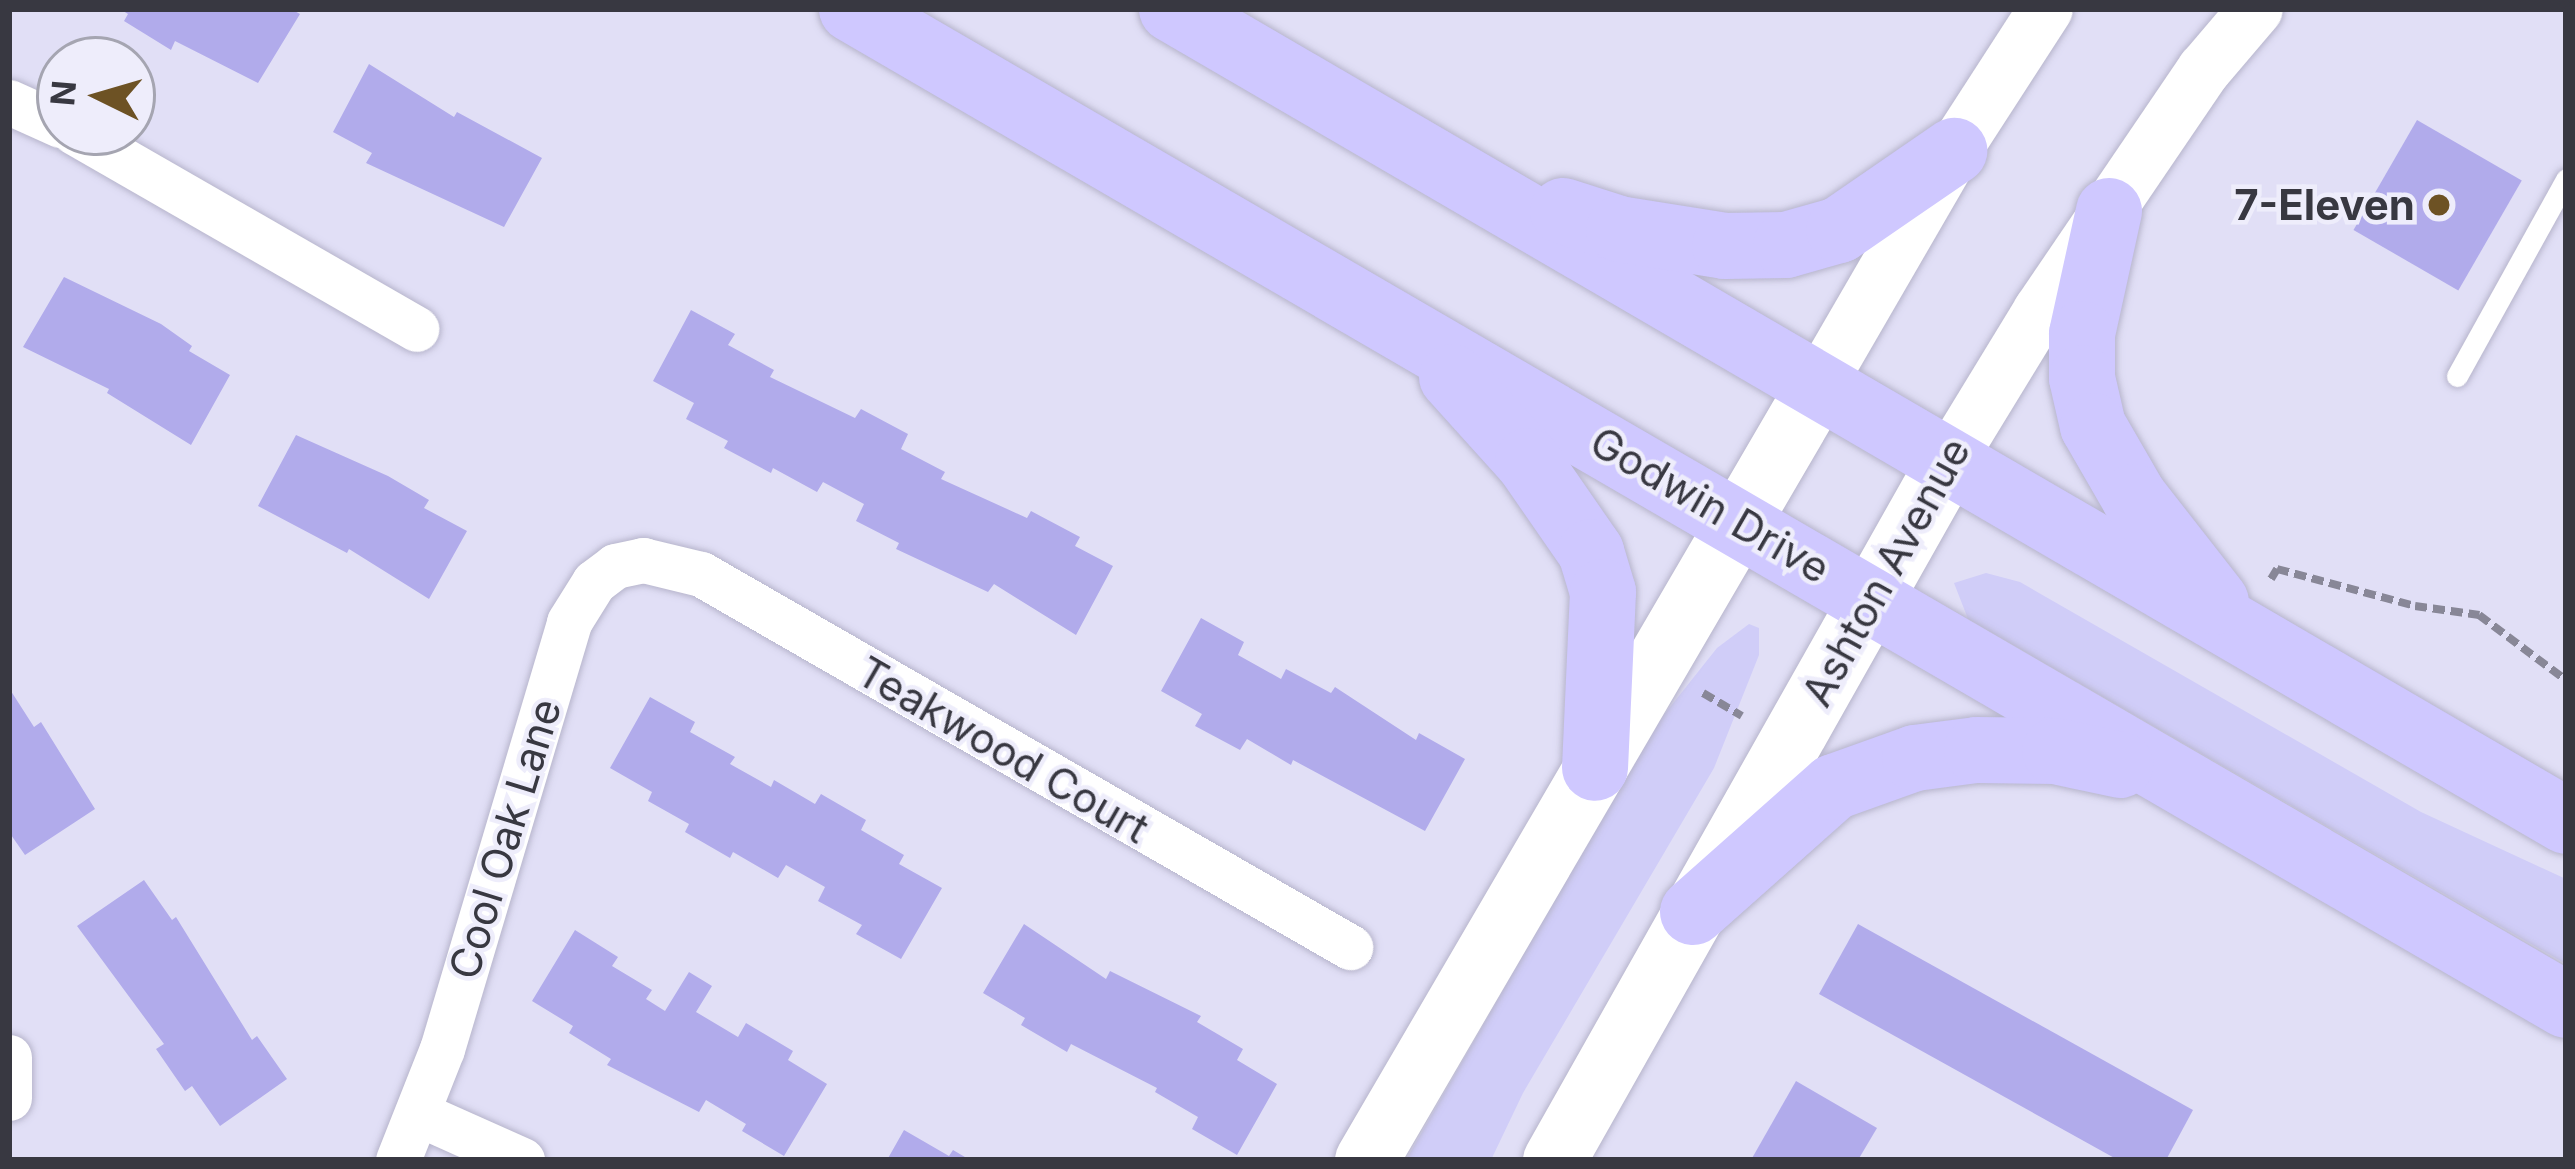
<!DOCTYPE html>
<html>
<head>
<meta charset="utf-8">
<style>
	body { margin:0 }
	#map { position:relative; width:2575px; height:1169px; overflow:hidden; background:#e1dff6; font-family:Inter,sans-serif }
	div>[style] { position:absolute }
	.green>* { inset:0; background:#d0cdf8 }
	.building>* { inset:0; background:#b1abeb; transform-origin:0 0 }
	.path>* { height:8px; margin-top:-4px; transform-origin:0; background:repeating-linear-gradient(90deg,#888797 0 12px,transparent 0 18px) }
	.roads { filter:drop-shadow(0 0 3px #b7b5cc) drop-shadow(0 0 3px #b7b5cc) }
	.service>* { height:21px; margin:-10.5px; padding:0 10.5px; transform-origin:10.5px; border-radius:10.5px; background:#fff }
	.minor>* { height:45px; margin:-22.5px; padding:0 22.5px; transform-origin:22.5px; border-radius:22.5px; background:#fff }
	.tertiary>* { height:54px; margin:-27px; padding:0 27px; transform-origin:27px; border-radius:27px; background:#fff }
	.secondary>* { height:63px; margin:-31.5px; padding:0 31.5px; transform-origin:31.5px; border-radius:31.5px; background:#fff }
	.primary>* { height:66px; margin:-33px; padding:0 33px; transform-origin:33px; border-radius:33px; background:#cfc8ff }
	.dots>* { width:33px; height:33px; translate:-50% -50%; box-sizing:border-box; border:6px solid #eeedfb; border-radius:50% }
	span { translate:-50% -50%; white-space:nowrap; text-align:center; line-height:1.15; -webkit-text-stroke:9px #eeedfb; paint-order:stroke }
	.poi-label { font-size:42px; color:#383841; font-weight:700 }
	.right { translate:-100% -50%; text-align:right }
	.street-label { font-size:42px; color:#383841 }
	.frame { position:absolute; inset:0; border:12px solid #383841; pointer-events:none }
	.north { position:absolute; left:36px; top:36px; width:120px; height:120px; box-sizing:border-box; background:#eeedfb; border:3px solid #a5a5b1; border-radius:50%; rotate:275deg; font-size:33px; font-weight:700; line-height:48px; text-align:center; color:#383841 }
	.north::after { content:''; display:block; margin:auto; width:42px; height:54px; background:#6d5224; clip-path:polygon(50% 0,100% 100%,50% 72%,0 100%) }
</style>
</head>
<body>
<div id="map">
	<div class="green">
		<div style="clip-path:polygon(1986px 573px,2020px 582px,2421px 812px,2566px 879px,2566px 964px,1968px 619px,1954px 583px)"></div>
		<div style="clip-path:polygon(1749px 624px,1759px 628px,1759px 655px,1714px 768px,1523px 1093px,1491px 1160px,1406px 1160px,1651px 731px,1717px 648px)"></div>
	</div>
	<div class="building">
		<div style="clip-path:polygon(120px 9px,291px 9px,300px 14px,258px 83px,175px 41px,171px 50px,124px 21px,128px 14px)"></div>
		<div style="clip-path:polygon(369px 64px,454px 117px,457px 112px,542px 158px,504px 227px,366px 163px,372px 153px,333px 132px)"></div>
		<div style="left:2417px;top:120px;width:121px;height:127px;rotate:30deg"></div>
		<div style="clip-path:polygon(64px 277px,161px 324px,192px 346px,189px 351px,230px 375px,191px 445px,107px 393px,109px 389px,23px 347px)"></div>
		<div style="clip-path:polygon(691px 310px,735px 334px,728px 345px,774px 370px,770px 377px,855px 418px,861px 409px,908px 434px,901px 449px,945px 472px,941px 479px,1027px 518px,1031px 511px,1080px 537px,1075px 546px,1113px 566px,1076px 635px,994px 584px,988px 592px,896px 549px,899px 543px,856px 521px,864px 504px,823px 482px,817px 492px,773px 468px,771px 473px,724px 448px,728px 441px,686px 419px,694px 403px,653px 381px)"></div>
		<div style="clip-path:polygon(296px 435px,388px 476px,429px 500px,424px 508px,467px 531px,429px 599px,349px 549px,347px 553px,258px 506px)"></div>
		<div style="clip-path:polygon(1201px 618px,1244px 642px,1238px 655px,1281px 679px,1286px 669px,1331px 693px,1335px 687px,1416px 740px,1419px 733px,1465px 759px,1425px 831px,1293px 760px,1291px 765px,1247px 739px,1240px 750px,1195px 726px,1202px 714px,1161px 691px)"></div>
		<div style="clip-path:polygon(9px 688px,34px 727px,41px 722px,95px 809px,25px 855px,9px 832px)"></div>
		<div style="clip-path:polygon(650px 697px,695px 722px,690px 732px,735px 757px,730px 764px,771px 787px,774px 780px,815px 804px,821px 794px,866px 820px,861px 830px,904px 855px,899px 864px,942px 888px,901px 959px,856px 934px,862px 925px,818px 901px,825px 887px,786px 865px,778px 878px,733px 852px,730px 858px,685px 832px,689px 824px,648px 801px,652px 792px,610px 768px)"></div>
		<div style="clip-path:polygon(144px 880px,172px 920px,176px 917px,252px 1040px,257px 1036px,287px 1079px,220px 1126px,192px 1086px,185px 1091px,156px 1049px,164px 1044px,77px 926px)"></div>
		<div style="clip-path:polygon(1024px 924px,1106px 979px,1110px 971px,1201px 1016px,1197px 1022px,1243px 1049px,1237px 1060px,1277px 1084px,1237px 1155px,1192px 1129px,1198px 1117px,1155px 1092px,1157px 1088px,1071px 1044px,1067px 1052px,1021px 1025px,1025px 1018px,983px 993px)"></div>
		<div style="clip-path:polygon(1858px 924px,2193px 1110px,2166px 1160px,2118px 1160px,1819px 994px)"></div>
		<div style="clip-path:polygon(575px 930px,618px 957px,612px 966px,652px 990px,646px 999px,665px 1011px,689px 972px,712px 986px,696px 1012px,738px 1037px,746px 1023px,793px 1051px,788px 1060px,827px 1084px,784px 1156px,742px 1131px,746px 1124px,706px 1100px,699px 1112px,607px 1065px,611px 1059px,569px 1033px,573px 1026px,532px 1001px)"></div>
		<div style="clip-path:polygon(1796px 1081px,1877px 1128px,1858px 1160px,1751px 1160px)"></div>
		<div style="clip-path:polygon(904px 1130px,949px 1156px,953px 1150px,970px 1160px,887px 1160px)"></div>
	</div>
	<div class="path">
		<div style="left:2271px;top:579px;width:12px;rotate:-59deg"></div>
		<div style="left:2277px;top:569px;width:143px;rotate:15deg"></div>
		<div style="left:2415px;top:606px;width:65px;rotate:8deg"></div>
		<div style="left:2479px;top:615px;width:109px;rotate:36.8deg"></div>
		<div style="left:1703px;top:693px;width:45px;rotate:30.5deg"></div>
	</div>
	<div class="roads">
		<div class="service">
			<div style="left:2457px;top:376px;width:225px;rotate:-61deg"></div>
		</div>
		<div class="minor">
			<div style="left:9px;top:102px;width:56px;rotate:24.3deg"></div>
			<div style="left:74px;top:132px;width:395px;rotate:29.9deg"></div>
			<div style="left:9px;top:1057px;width:41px;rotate:90deg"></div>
			<div style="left:419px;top:1114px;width:113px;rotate:24.1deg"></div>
			<div style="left:398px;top:1160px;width:119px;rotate:-68.4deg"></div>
			<div style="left:442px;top:1049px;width:445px;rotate:-73.4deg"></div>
			<div style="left:569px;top:622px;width:47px;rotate:-58deg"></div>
			<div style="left:594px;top:582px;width:26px;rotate:-37deg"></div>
			<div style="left:615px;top:566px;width:29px;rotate:-12deg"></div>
			<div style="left:643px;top:560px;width:60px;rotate:13.6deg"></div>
			<div style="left:701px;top:574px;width:749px;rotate:29.89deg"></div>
		</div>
		<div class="tertiary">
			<div style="left:1818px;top:386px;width:272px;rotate:-59.9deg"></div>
			<div style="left:1954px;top:151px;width:169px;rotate:-57.1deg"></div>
			<div style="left:1948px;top:462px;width:177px;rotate:-58.6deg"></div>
			<div style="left:2040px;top:311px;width:292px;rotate:-55.8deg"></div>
			<div style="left:2204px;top:70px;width:80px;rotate:-49.6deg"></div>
		</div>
		<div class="secondary">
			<div style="left:1366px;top:1160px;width:896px;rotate:-59.72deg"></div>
			<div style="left:1554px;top:1160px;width:802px;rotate:-60.56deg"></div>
		</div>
		<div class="primary">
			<div style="left:852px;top:9px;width:1982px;rotate:30.16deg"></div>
			<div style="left:1172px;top:9px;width:1613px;rotate:30.22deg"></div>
			<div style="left:1563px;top:211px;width:59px;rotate:17.8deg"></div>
			<div style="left:1619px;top:229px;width:107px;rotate:9.1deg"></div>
			<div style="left:1725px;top:246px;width:61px;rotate:-0.9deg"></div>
			<div style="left:1786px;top:245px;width:55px;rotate:-15.8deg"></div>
			<div style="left:1839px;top:230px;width:140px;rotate:-34.5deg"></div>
			<div style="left:2109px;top:211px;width:126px;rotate:102.4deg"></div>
			<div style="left:2082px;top:334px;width:44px;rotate:90deg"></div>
			<div style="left:2082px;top:378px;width:49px;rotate:77.1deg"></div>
			<div style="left:2093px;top:426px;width:82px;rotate:60deg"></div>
			<div style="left:2134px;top:497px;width:133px;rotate:52deg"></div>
			<div style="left:1452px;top:377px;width:113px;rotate:47.9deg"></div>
			<div style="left:1528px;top:461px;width:111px;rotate:55.3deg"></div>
			<div style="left:1591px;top:552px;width:42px;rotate:73.3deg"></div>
			<div style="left:1603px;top:592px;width:176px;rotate:92.6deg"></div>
			<div style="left:1693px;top:912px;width:188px;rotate:-41.6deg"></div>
			<div style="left:1834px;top:787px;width:86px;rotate:-19.7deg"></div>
			<div style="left:1915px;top:758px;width:63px;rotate:-7.4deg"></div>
			<div style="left:1977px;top:750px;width:78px;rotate:0.7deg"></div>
			<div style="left:2055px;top:751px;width:67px;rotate:12deg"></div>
		</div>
	</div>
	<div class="dots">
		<div style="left:2439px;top:205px;background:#6d5224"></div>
	</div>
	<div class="poi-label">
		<span class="right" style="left:2415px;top:205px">7-Eleven</span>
	</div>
	<div class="street-label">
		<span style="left:1710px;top:505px;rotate:30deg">Godwin Drive</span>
		<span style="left:1886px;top:572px;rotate:-61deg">Ashton Avenue</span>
		<span style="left:1003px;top:750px;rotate:30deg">Teakwood Court</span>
		<span style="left:505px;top:839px;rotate:-73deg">Cool Oak Lane</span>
	</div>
	<div class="frame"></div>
	<div class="north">N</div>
</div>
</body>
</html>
